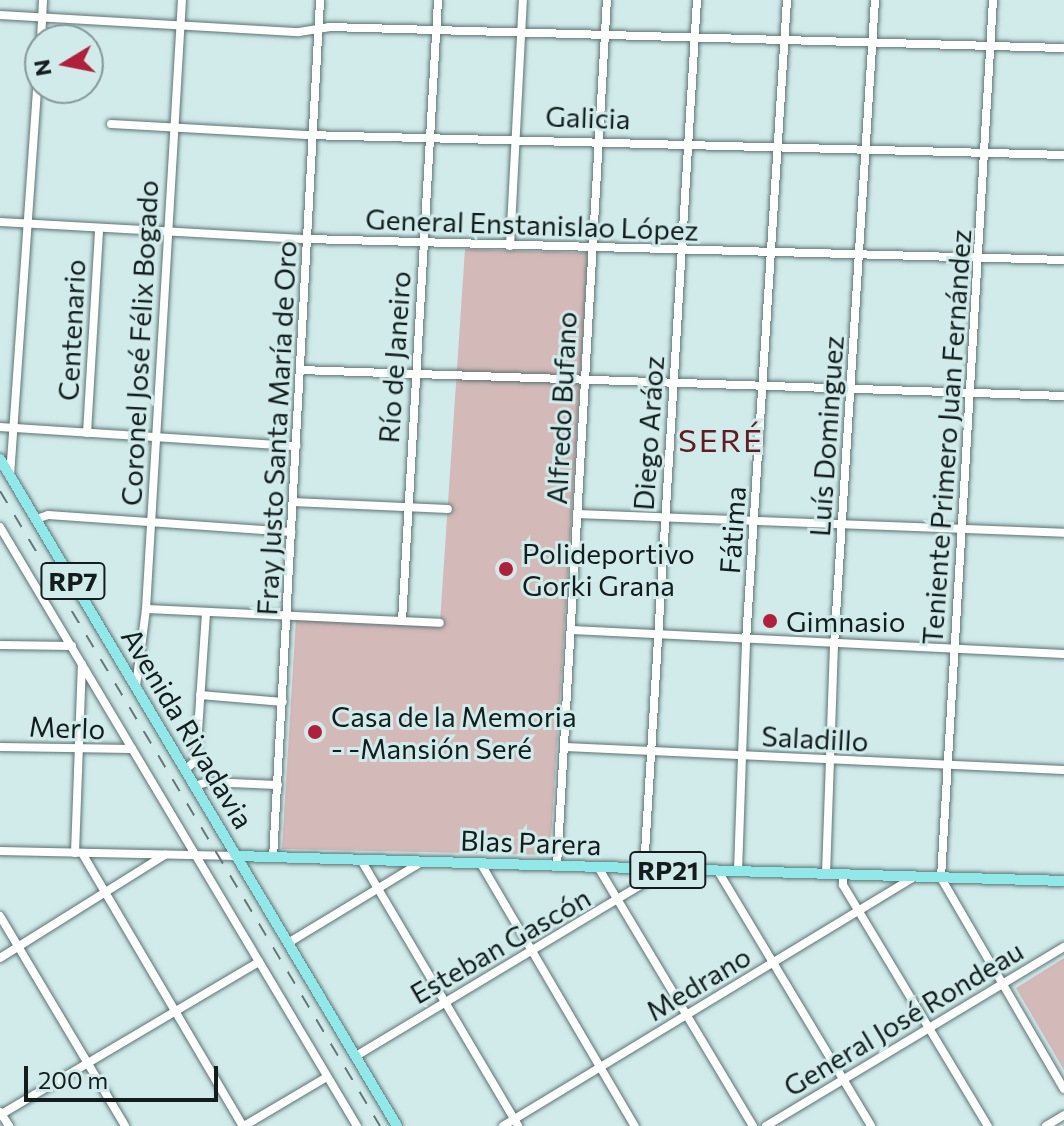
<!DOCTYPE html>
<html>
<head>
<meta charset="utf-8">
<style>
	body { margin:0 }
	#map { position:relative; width:1064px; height:1126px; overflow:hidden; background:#d1ebeb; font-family:Commissioner,sans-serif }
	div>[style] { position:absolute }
	.green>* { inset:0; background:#d4b9b9 }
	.roads { filter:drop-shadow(0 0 2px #5c7373) drop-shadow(0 0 2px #5c7373) }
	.minor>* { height:8px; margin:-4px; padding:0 4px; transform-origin:4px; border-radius:4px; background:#fff }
	.major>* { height:10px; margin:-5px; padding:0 5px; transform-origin:5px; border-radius:5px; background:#90e8e9 }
	.rail>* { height:2px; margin-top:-1px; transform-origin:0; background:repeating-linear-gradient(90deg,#667676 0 14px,transparent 0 28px) }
	.dots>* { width:22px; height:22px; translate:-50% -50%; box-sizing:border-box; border:4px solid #d1ebeb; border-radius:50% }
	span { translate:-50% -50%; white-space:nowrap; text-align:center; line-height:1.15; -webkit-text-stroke:6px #d1ebeb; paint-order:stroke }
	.shield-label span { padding:2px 6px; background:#d1ebeb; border:2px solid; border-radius:6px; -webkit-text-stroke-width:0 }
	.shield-label { font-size:26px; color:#131d1d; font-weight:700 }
	.street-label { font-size:28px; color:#131d1d }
	.poi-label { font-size:28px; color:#131d1d }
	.left { translate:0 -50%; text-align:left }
	.quarter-label { font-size:32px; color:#601b23; letter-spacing:2px }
	.north { position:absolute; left:24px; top:24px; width:80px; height:80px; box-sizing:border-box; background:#d1ebeb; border:2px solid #859999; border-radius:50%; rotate:260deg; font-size:22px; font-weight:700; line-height:32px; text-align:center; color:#131d1d }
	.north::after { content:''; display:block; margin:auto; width:28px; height:36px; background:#b21f3a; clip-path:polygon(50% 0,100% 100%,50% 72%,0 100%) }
	.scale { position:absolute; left:24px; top:1066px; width:194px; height:36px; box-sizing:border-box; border:4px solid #131d1d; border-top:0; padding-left:10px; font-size:24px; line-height:28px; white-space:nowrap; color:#131d1d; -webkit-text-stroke:6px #d1ebeb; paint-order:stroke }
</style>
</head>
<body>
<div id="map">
	<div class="green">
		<div style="clip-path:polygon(465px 249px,588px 253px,550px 855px,282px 849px,296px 618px,440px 622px)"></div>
		<div style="clip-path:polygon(1064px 958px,1064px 1070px,1016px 988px)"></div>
	</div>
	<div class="roads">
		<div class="minor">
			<div style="left:993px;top:0;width:880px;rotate:93.39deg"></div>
			<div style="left:941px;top:878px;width:244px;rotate:59.8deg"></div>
			<div style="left:0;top:15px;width:299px;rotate:3.3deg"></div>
			<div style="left:299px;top:32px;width:30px;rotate:-9deg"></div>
			<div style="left:329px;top:27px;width:735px;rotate:1.64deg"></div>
			<div style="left:41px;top:40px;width:40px;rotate:-87.1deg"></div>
			<div style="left:111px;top:124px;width:196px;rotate:3.2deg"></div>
			<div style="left:307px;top:135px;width:757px;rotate:1.51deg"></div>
			<div style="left:0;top:222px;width:308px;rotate:3.2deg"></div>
			<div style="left:308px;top:239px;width:756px;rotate:1.59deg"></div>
			<div style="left:510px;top:246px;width:246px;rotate:-87deg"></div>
			<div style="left:300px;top:370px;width:764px;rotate:1.95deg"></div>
			<div style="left:0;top:427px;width:297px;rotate:3.7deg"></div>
			<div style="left:87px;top:433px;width:204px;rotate:-86.6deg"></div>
			<div style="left:10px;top:476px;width:425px;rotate:-86deg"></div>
			<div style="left:293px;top:502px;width:155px;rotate:2.6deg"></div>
			<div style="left:577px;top:514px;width:487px;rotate:2.2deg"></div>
			<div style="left:36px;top:519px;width:13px;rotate:-18deg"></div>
			<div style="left:48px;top:515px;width:244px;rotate:4deg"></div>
			<div style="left:0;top:527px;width:697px;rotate:59.21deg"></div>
			<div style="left:146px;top:609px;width:294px;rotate:2.7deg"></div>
			<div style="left:402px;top:621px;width:622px;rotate:-86.68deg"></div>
			<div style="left:571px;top:630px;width:494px;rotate:2.8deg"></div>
			<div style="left:0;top:645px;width:72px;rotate:0.8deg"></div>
			<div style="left:136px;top:686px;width:78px;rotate:-82.6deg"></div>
			<div style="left:146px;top:609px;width:610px;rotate:-86.62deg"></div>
			<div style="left:200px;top:695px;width:83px;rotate:4.8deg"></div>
			<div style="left:0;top:747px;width:132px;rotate:0.9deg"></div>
			<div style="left:564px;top:747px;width:501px;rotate:2.63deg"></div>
			<div style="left:185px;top:770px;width:15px;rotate:-42deg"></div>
			<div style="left:196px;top:760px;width:147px;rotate:-86.1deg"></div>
			<div style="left:194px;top:786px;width:15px;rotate:-16deg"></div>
			<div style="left:208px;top:782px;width:70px;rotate:2.5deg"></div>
			<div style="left:0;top:851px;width:237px;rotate:1.2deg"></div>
			<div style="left:75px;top:853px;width:189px;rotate:-87.9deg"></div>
			<div style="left:82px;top:853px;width:317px;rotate:59.5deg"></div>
			<div style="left:273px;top:858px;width:859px;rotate:-86.86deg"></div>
			<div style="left:361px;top:860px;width:309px;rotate:59.4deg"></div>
			<div style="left:481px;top:864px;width:304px;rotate:59.6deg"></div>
			<div style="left:557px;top:866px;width:867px;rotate:-86.7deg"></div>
			<div style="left:598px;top:867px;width:302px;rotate:59.1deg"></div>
			<div style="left:644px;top:869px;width:871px;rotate:-86.51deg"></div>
			<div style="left:718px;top:871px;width:297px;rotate:59deg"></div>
			<div style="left:738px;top:871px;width:230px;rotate:-88deg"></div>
			<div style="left:746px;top:641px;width:642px;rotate:-86.34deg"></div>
			<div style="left:826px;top:874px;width:228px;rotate:-88deg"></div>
			<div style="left:834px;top:646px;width:647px;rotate:-86.37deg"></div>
			<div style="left:843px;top:875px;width:10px;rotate:90deg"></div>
			<div style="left:843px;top:885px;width:281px;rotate:59deg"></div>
			<div style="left:0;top:916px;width:244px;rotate:59.2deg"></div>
			<div style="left:288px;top:943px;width:157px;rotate:-31.2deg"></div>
			<div style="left:0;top:958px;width:195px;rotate:-32deg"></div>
			<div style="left:356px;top:1056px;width:362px;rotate:-31deg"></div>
			<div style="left:0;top:1112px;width:17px;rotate:57deg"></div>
			<div style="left:0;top:1115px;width:301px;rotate:-30.6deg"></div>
			<div style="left:244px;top:1126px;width:96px;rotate:-30.6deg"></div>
			<div style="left:503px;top:1126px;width:481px;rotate:-31.2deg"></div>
			<div style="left:766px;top:1126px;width:348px;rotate:-31deg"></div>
			<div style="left:1046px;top:1126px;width:21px;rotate:-31deg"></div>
		</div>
		<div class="major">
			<div style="left:0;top:459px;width:776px;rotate:59.24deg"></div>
			<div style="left:237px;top:856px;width:827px;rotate:1.73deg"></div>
		</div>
	</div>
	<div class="rail">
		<div style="left:0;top:491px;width:740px;rotate:59.1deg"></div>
	</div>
	<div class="dots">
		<div style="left:506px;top:569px;background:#b21f3a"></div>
		<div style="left:770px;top:621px;background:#b21f3a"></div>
		<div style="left:315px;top:732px;background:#b21f3a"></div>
	</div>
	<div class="shield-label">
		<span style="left:73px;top:581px">RP7</span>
		<span style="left:668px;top:870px">RP21</span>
	</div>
	<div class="street-label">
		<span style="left:588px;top:117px;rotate:2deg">Galicia</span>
		<span style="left:532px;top:224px;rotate:2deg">General Enstanislao López</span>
		<span style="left:71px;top:330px;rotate:-87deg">Centenario</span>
		<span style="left:139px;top:343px;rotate:-87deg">Coronel José Félix Bogado</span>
		<span style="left:394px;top:357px;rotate:-86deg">Río de Janeiro</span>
		<span style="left:561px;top:408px;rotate:-87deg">Alfredo Bufano</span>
		<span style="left:276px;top:428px;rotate:-87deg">Fray Justo Santa María de Oro</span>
		<span style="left:648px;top:433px;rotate:-86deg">Diego Aráoz</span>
		<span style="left:826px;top:436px;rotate:-86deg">Luís Dominguez</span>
		<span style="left:946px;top:437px;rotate:-86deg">Teniente Primero Juan Fernández</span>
		<span style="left:732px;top:530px;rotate:-86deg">Fátima</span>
		<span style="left:67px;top:727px;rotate:2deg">Merlo</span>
		<span style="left:188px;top:728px;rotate:59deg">Avenida Rivadavia</span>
		<span style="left:815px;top:738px;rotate:3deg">Saladillo</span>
		<span style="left:531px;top:842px;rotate:2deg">Blas Parera</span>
		<span style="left:500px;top:945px;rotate:-30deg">Esteban Gascón</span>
		<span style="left:698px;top:983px;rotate:-31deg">Medrano</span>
		<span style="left:903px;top:1018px;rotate:-31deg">General José Rondeau</span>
	</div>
	<div class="poi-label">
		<span class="left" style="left:522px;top:569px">Polideportivo<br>Gorki Grana</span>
		<span class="left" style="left:786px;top:621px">Gimnasio</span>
		<span class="left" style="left:331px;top:732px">Casa de la Memoria<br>- -Mansión Seré</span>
	</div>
	<div class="quarter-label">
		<span style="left:721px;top:439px">SERÉ</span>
	</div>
	<div class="north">N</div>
	<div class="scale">200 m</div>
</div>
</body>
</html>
